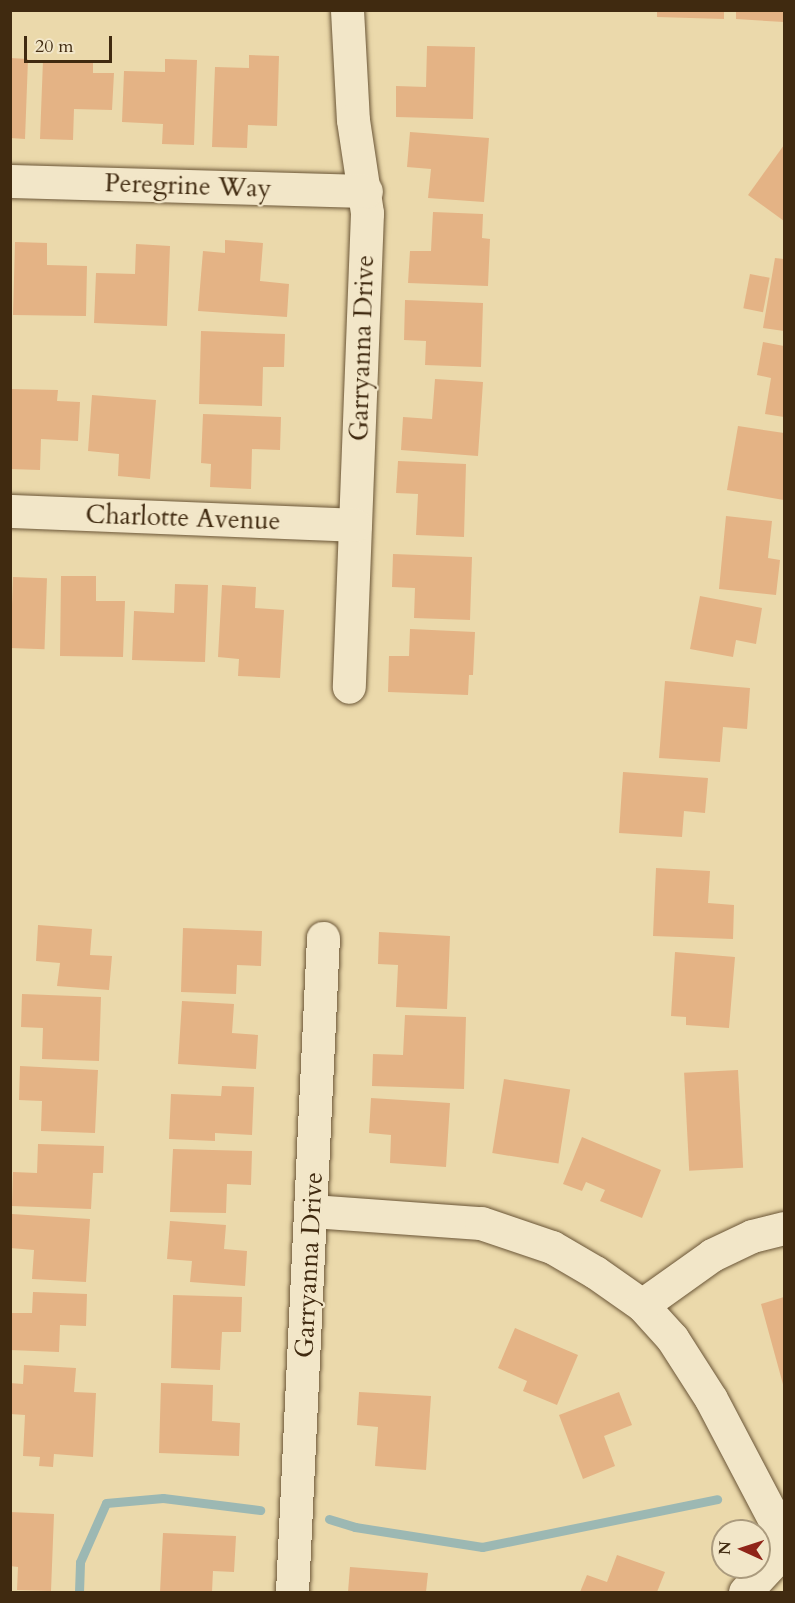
<!DOCTYPE html>
<html>
<head>
<meta charset="utf-8">
<style>
	body { margin:0 }
	#map { position:relative; width:795px; height:1603px; overflow:hidden; background:#ebd9ab; font-family:Cardo,serif }
	div>[style] { position:absolute }
	.stream>* { height:9px; margin:-4.5px; padding:0 4.5px; transform-origin:4.5px; border-radius:4.5px; background:#9cb8b3 }
	.building>* { inset:0; background:#e4b385; transform-origin:0 0 }
	.roads { filter:drop-shadow(0 0 2px #6b5637) drop-shadow(0 0 2px #6b5637) }
	.minor>* { height:33px; margin:-16.5px; padding:0 16.5px; transform-origin:16.5px; border-radius:16.5px; background:#f2e6c8 }
	span { translate:-50% -50%; white-space:nowrap; text-align:center; line-height:1.15; -webkit-text-stroke:4.5px #f2e6c8; paint-order:stroke }
	.street-label { font-size:26px; color:#402a10 }
	.frame { position:absolute; inset:0; border:12px solid #402a10; pointer-events:none }
	.north { position:absolute; left:711px; top:1519px; width:60px; height:60px; box-sizing:border-box; background:#f2e6c8; border:2px solid #ab9b7e; border-radius:50%; rotate:273deg; font-size:16px; font-weight:700; line-height:24px; text-align:center; color:#402a10 }
	.north::after { content:''; display:block; margin:auto; width:21px; height:27px; background:#8f2418; clip-path:polygon(50% 0,100% 100%,50% 72%,0 100%) }
	.scale { position:absolute; left:24px; top:36px; width:88px; height:27px; box-sizing:border-box; border:3px solid #402a10; border-top:0; padding-left:8px; font-size:18px; line-height:21px; white-space:nowrap; color:#402a10; -webkit-text-stroke:4px #f2e6c8; paint-order:stroke }
</style>
</head>
<body>
<div id="map">
	<div class="stream">
		<div style="left:329px;top:1519px;width:27px;rotate:17deg"></div>
		<div style="left:355px;top:1527px;width:129px;rotate:8.9deg"></div>
		<div style="left:482px;top:1547px;width:240px;rotate:-11.5deg"></div>
		<div style="left:79px;top:1592px;width:30px;rotate:-88deg"></div>
		<div style="left:80px;top:1562px;width:64px;rotate:-66.2deg"></div>
		<div style="left:106px;top:1503px;width:57px;rotate:-5deg"></div>
		<div style="left:163px;top:1498px;width:98px;rotate:7.1deg"></div>
	</div>
	<div class="building">
		<div style="clip-path:polygon(657px 10px,724px 10px,724px 19px,657px 17px)"></div>
		<div style="clip-path:polygon(736px 10px,784px 10px,784px 22px,736px 19px)"></div>
		<div style="clip-path:polygon(427px 46px,475px 47px,473px 119px,396px 117px,396px 86px,426px 87px)"></div>
		<div style="clip-path:polygon(249px 55px,279px 56px,277px 126px,248px 125px,247px 148px,212px 147px,215px 67px,249px 68px)"></div>
		<div style="clip-path:polygon(10px 58px,28px 59px,25px 139px,10px 138px)"></div>
		<div style="clip-path:polygon(165px 59px,197px 60px,194px 145px,162px 144px,163px 124px,122px 122px,124px 71px,165px 72px)"></div>
		<div style="clip-path:polygon(43px 60px,93px 62px,93px 73px,114px 73px,112px 110px,74px 109px,73px 140px,40px 139px)"></div>
		<div style="clip-path:polygon(410px 132px,489px 138px,484px 202px,428px 198px,431px 169px,407px 167px)"></div>
		<div style="clip-path:polygon(784px 145px,784px 221px,748px 195px)"></div>
		<div style="clip-path:polygon(433px 212px,483px 214px,482px 238px,490px 239px,488px 286px,408px 283px,410px 251px,431px 251px)"></div>
		<div style="clip-path:polygon(225px 240px,263px 243px,260px 281px,289px 284px,287px 317px,198px 311px,203px 251px,225px 253px)"></div>
		<div style="clip-path:polygon(15px 242px,47px 243px,47px 265px,87px 266px,86px 316px,13px 315px)"></div>
		<div style="clip-path:polygon(136px 244px,170px 246px,167px 326px,94px 323px,96px 273px,135px 274px)"></div>
		<div style="clip-path:polygon(775px 258px,784px 259px,784px 331px,763px 328px)"></div>
		<div style="left:750px;top:274px;width:20px;height:35px;rotate:11deg"></div>
		<div style="clip-path:polygon(405px 300px,483px 303px,481px 367px,425px 365px,426px 341px,404px 340px)"></div>
		<div style="clip-path:polygon(201px 331px,285px 334px,284px 367px,263px 367px,262px 406px,199px 404px)"></div>
		<div style="clip-path:polygon(763px 342px,784px 346px,784px 417px,765px 414px,771px 378px,757px 375px)"></div>
		<div style="clip-path:polygon(435px 379px,483px 382px,478px 456px,401px 450px,403px 417px,432px 419px)"></div>
		<div style="clip-path:polygon(10px 389px,58px 390px,57px 401px,80px 402px,78px 441px,41px 439px,40px 470px,10px 469px)"></div>
		<div style="clip-path:polygon(92px 395px,156px 400px,150px 479px,118px 476px,119px 454px,88px 451px)"></div>
		<div style="clip-path:polygon(203px 414px,281px 417px,280px 450px,252px 449px,251px 489px,210px 487px,211px 464px,201px 463px)"></div>
		<div style="clip-path:polygon(738px 426px,784px 433px,784px 500px,727px 490px)"></div>
		<div style="clip-path:polygon(398px 461px,466px 464px,464px 537px,416px 535px,418px 494px,396px 493px)"></div>
		<div style="clip-path:polygon(726px 516px,772px 521px,768px 558px,780px 560px,776px 595px,719px 589px)"></div>
		<div style="clip-path:polygon(393px 554px,472px 557px,470px 620px,414px 618px,415px 588px,392px 587px)"></div>
		<div style="clip-path:polygon(61px 576px,96px 576px,96px 601px,125px 601px,123px 657px,60px 656px)"></div>
		<div style="left:13px;top:577px;width:34px;height:71px;rotate:2deg"></div>
		<div style="clip-path:polygon(175px 584px,208px 585px,205px 662px,132px 660px,134px 611px,174px 613px)"></div>
		<div style="clip-path:polygon(222px 585px,256px 587px,255px 608px,284px 610px,280px 678px,238px 676px,239px 659px,218px 657px)"></div>
		<div style="clip-path:polygon(700px 596px,762px 608px,756px 644px,736px 640px,733px 657px,690px 649px)"></div>
		<div style="clip-path:polygon(410px 629px,475px 632px,473px 675px,469px 675px,468px 695px,388px 692px,389px 656px,409px 656px)"></div>
		<div style="clip-path:polygon(665px 681px,750px 688px,747px 729px,723px 727px,720px 762px,659px 758px)"></div>
		<div style="clip-path:polygon(623px 772px,708px 778px,705px 813px,684px 811px,682px 837px,619px 833px)"></div>
		<div style="clip-path:polygon(656px 868px,710px 871px,708px 903px,734px 905px,733px 939px,653px 936px)"></div>
		<div style="clip-path:polygon(38px 925px,92px 929px,90px 955px,112px 956px,109px 990px,57px 986px,60px 963px,36px 961px)"></div>
		<div style="clip-path:polygon(183px 928px,262px 931px,261px 966px,237px 965px,236px 994px,181px 992px)"></div>
		<div style="clip-path:polygon(379px 932px,450px 936px,447px 1009px,396px 1007px,398px 965px,378px 964px)"></div>
		<div style="clip-path:polygon(675px 952px,735px 957px,729px 1028px,686px 1025px,686px 1017px,671px 1016px)"></div>
		<div style="clip-path:polygon(22px 994px,101px 997px,99px 1061px,42px 1059px,43px 1028px,21px 1027px)"></div>
		<div style="clip-path:polygon(182px 1001px,234px 1004px,232px 1033px,258px 1035px,256px 1069px,178px 1064px)"></div>
		<div style="clip-path:polygon(405px 1015px,466px 1017px,464px 1089px,372px 1086px,373px 1054px,403px 1055px)"></div>
		<div style="clip-path:polygon(20px 1066px,98px 1070px,95px 1133px,41px 1131px,42px 1101px,19px 1100px)"></div>
		<div style="left:738px;top:1070px;width:98px;height:54px;rotate:87deg"></div>
		<div style="left:504px;top:1079px;width:67px;height:75px;rotate:9deg"></div>
		<div style="clip-path:polygon(222px 1086px,254px 1087px,252px 1135px,215px 1133px,215px 1141px,169px 1139px,171px 1094px,221px 1096px)"></div>
		<div style="clip-path:polygon(371px 1098px,450px 1103px,446px 1167px,390px 1163px,391px 1135px,369px 1133px)"></div>
		<div style="clip-path:polygon(582px 1137px,661px 1170px,642px 1218px,600px 1201px,605px 1190px,586px 1182px,582px 1191px,563px 1184px)"></div>
		<div style="clip-path:polygon(38px 1144px,104px 1146px,103px 1173px,93px 1173px,91px 1209px,12px 1206px,13px 1172px,37px 1173px)"></div>
		<div style="clip-path:polygon(173px 1149px,252px 1151px,251px 1185px,227px 1184px,226px 1213px,170px 1212px)"></div>
		<div style="clip-path:polygon(12px 1214px,90px 1219px,86px 1282px,32px 1279px,34px 1250px,10px 1248px)"></div>
		<div style="clip-path:polygon(170px 1221px,226px 1225px,224px 1249px,247px 1251px,245px 1286px,190px 1282px,192px 1261px,167px 1259px)"></div>
		<div style="clip-path:polygon(33px 1292px,87px 1294px,86px 1326px,60px 1325px,59px 1352px,10px 1350px,10px 1313px,32px 1313px)"></div>
		<div style="clip-path:polygon(173px 1295px,242px 1297px,241px 1332px,222px 1332px,220px 1370px,171px 1368px)"></div>
		<div style="clip-path:polygon(784px 1297px,784px 1388px,761px 1304px)"></div>
		<div style="clip-path:polygon(515px 1328px,578px 1355px,557px 1405px,523px 1391px,527px 1381px,498px 1368px)"></div>
		<div style="clip-path:polygon(24px 1365px,76px 1368px,74px 1392px,96px 1393px,93px 1457px,54px 1454px,53px 1467px,39px 1466px,40px 1457px,23px 1456px,25px 1415px,10px 1414px,10px 1383px,23px 1384px)"></div>
		<div style="clip-path:polygon(161px 1383px,213px 1385px,212px 1421px,240px 1423px,239px 1456px,159px 1453px)"></div>
		<div style="clip-path:polygon(359px 1392px,431px 1396px,426px 1470px,375px 1466px,378px 1427px,357px 1425px)"></div>
		<div style="clip-path:polygon(619px 1392px,632px 1425px,604px 1436px,615px 1466px,583px 1479px,559px 1415px)"></div>
		<div style="clip-path:polygon(10px 1512px,54px 1514px,51px 1591px,17px 1590px,18px 1567px,10px 1566px)"></div>
		<div style="clip-path:polygon(163px 1533px,236px 1536px,234px 1572px,213px 1571px,212px 1592px,160px 1592px)"></div>
		<div style="clip-path:polygon(617px 1555px,665px 1572px,657px 1592px,580px 1592px,587px 1575px,607px 1582px)"></div>
		<div style="clip-path:polygon(350px 1567px,428px 1573px,426px 1592px,348px 1592px)"></div>
	</div>
	<div class="roads">
		<div class="minor">
			<div style="left:347px;top:10px;width:110px;rotate:86.9deg"></div>
			<div style="left:353px;top:120px;width:94px;rotate:81.4deg"></div>
			<div style="left:367px;top:213px;width:474px;rotate:92.2deg"></div>
			<div style="left:10px;top:181px;width:356px;rotate:1.6deg"></div>
			<div style="left:10px;top:511px;width:345px;rotate:2.3deg"></div>
			<div style="left:312px;top:1211px;width:169px;rotate:4.1deg"></div>
			<div style="left:481px;top:1223px;width:75px;rotate:18.7deg"></div>
			<div style="left:552px;top:1247px;width:50px;rotate:30.2deg"></div>
			<div style="left:595px;top:1272px;width:57px;rotate:35.1deg"></div>
			<div style="left:642px;top:1305px;width:45px;rotate:47.7deg"></div>
			<div style="left:672px;top:1338px;width:72px;rotate:57.4deg"></div>
			<div style="left:711px;top:1399px;width:157px;rotate:62.3deg"></div>
			<div style="left:642px;top:1305px;width:86px;rotate:-35.5deg"></div>
			<div style="left:712px;top:1255px;width:44px;rotate:-25.4deg"></div>
			<div style="left:752px;top:1236px;width:33px;rotate:-14deg"></div>
			<div style="left:292px;top:1592px;width:655px;rotate:-87.29deg"></div>
			<div style="left:745px;top:1592px;width:57px;rotate:-47.1deg"></div>
		</div>
	</div>
	<div class="street-label">
		<span style="left:188px;top:186px;rotate:2deg">Peregrine Way</span>
		<span style="left:362px;top:348px;rotate:-88deg">Garryanna Drive</span>
		<span style="left:183px;top:518px;rotate:2deg">Charlotte Avenue</span>
		<span style="left:309px;top:1265px;rotate:-87deg">Garryanna Drive</span>
	</div>
	<div class="frame"></div>
	<div class="north">N</div>
	<div class="scale">20 m</div>
</div>
</body>
</html>
